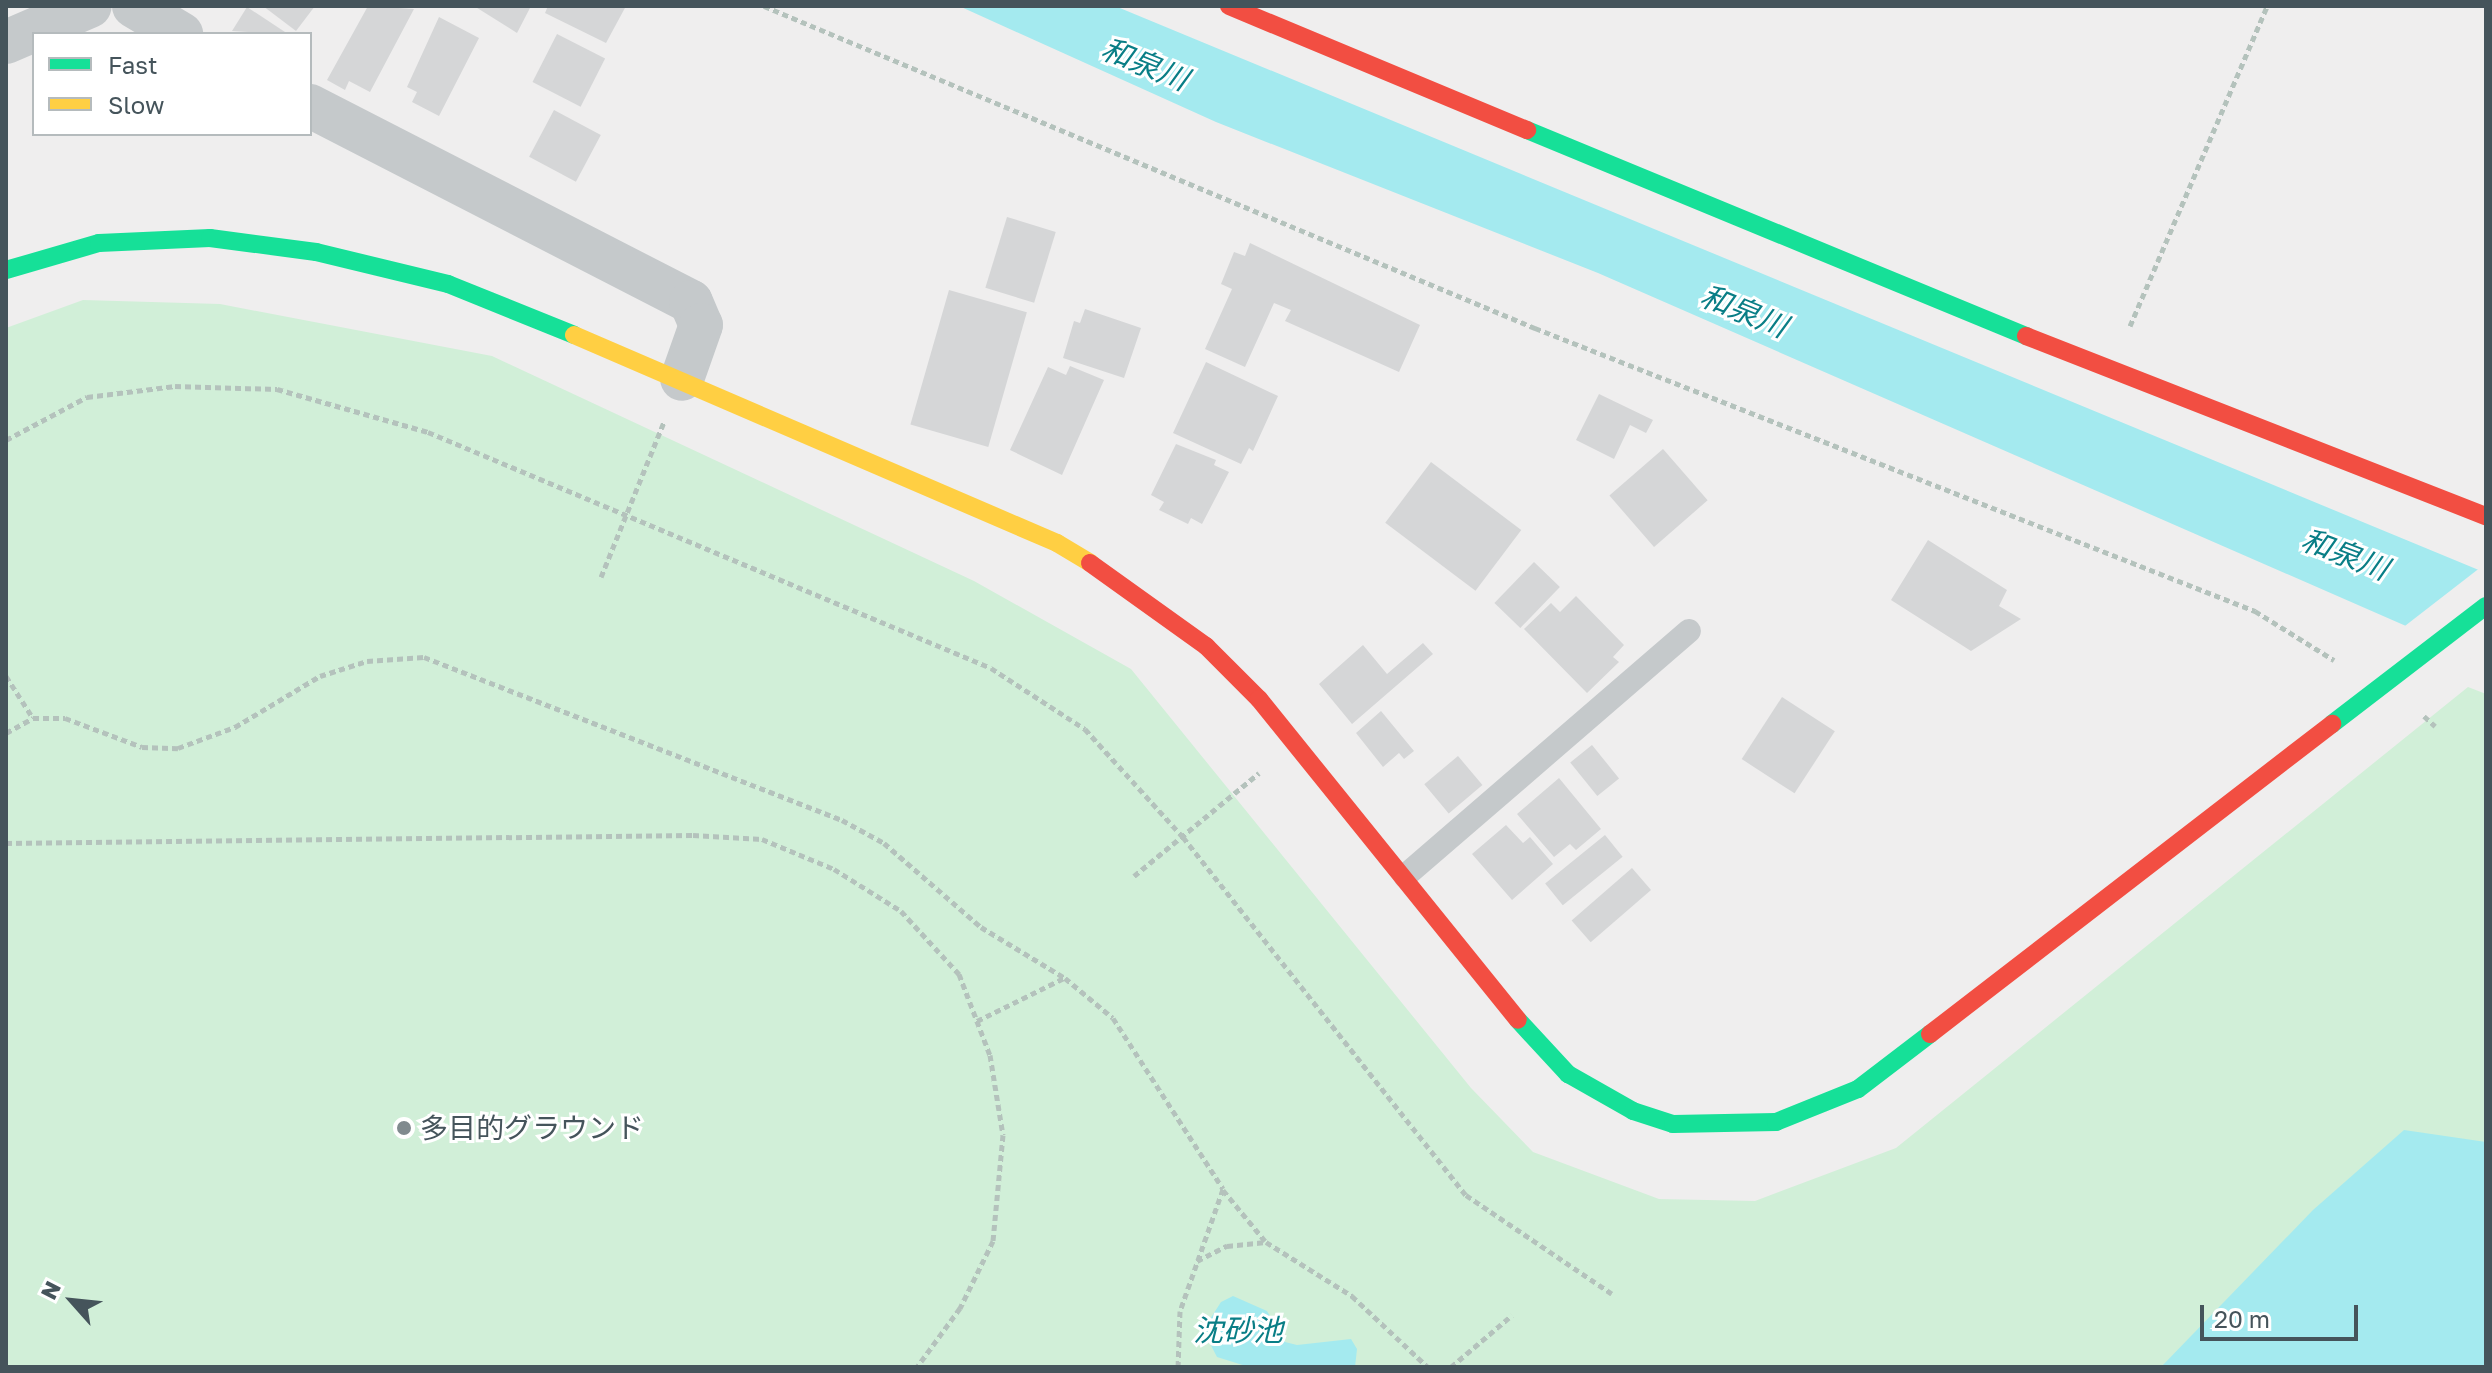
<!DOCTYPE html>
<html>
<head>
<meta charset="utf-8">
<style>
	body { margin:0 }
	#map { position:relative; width:2492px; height:1373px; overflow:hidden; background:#efeeee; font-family:"Golos Text","Noto Sans JP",sans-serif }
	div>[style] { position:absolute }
	.green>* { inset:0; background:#d1efd8 }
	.water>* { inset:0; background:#a4eaef }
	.pier>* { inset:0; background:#efeeee }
	.building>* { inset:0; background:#d5d6d7; transform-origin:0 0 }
	.path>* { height:5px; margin-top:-2.5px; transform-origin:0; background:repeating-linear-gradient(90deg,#b4c2bc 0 6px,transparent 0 10px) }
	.lane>* { height:24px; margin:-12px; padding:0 12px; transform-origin:12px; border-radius:12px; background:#c5c9cb }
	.street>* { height:44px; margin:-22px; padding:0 22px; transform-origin:22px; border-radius:22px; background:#c5c9cb }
	.fast>* { height:18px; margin:-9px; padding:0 9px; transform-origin:9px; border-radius:9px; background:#16e098 }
	.slow>* { height:18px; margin:-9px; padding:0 9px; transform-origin:9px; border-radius:9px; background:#ffcf43 }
	.jam>* { height:18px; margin:-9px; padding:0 9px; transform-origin:9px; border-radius:9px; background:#f24e42 }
	.dots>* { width:22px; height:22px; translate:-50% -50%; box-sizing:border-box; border:4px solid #fff; border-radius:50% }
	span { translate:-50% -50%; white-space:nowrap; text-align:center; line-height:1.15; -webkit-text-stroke:6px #fff; paint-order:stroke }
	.poi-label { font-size:28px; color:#45545b }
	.left { translate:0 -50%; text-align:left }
	.water-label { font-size:30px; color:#097e86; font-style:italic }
	.frame { position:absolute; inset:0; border:8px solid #45545b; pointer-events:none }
	.legend { position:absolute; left:32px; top:32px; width:280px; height:104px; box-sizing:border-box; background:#fff; border:2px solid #b5bbbd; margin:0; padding:10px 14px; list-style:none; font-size:24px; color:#45545b }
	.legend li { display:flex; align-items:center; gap:16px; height:40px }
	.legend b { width:40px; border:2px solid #b5bbbd }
	.north { position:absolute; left:32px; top:1261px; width:80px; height:80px; -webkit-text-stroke:6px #fff; paint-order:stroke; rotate:297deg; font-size:22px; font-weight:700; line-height:32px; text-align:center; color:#45545b }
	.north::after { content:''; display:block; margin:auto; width:28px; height:36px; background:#45545b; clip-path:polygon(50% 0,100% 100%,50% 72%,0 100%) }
	.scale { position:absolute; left:2200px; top:1305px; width:158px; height:36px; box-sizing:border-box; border:4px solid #45545b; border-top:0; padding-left:10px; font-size:24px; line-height:28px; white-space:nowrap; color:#45545b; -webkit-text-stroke:6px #fff; paint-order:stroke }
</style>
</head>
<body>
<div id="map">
	<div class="green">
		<div style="clip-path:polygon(83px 300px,220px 304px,492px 356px,974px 581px,1131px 669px,1471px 1088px,1533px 1152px,1659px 1199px,1755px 1201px,1896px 1148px,2468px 687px,2486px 694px,2486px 1367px,6px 1367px,6px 328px)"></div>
	</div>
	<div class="water">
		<div style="clip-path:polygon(959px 6px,1115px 6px,2486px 573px,2486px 661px,1598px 273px,1216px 122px)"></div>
		<div style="clip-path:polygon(2404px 1130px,2486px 1142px,2486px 1367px,2161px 1367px,2313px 1210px)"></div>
		<div style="clip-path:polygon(1233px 1296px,1267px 1311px,1285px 1342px,1297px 1345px,1351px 1339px,1357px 1349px,1355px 1367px,1249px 1367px,1217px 1357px,1203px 1330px,1221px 1302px)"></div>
	</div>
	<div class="pier">
		<div style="clip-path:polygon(2481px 567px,2486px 569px,2486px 665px,2401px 629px)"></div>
	</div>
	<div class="building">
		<div style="clip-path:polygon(263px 6px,315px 6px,296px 31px)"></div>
		<div style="clip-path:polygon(368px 6px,414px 9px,370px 92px,349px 81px,345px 90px,327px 80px)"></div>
		<div style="clip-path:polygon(474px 6px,531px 6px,517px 33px)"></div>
		<div style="clip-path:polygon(548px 6px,626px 6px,606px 43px,545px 13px)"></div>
		<div style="clip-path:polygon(247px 7px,285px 32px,284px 34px,232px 31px)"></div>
		<div style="clip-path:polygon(439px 17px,479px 38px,439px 116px,412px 102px,417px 92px,407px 87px)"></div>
		<div style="left:557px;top:34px;width:54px;height:54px;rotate:27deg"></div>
		<div style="left:554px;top:110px;width:53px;height:53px;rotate:28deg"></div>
		<div style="left:1007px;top:217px;width:51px;height:74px;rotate:17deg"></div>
		<div style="clip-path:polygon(1250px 243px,1420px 325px,1399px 372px,1285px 321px,1291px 310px,1274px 303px,1245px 367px,1205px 349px,1232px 289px,1221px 284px,1234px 252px,1245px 256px)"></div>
		<div style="left:949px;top:290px;width:81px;height:140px;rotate:16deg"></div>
		<div style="clip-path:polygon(1085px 309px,1141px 328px,1124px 378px,1063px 358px,1074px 321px,1080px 323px)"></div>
		<div style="clip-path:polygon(1206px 362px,1278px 396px,1253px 451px,1249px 448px,1241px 464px,1173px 433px)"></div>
		<div style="clip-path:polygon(1070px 366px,1104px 380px,1062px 475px,1010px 450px,1048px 367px,1066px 375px)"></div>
		<div style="clip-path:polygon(1599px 394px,1653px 420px,1646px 433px,1630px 425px,1614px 459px,1576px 440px)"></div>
		<div style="clip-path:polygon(1176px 444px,1216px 460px,1214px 465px,1229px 472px,1202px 524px,1191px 518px,1188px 524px,1159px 510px,1164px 502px,1151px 495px)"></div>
		<div style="left:1663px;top:449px;width:68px;height:71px;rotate:49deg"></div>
		<div style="left:1431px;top:462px;width:113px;height:76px;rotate:37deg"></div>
		<div style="clip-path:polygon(1928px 540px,2007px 590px,1999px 606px,2021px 619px,1971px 651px,1891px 600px)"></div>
		<div style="left:1534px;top:562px;width:36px;height:57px;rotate:44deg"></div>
		<div style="clip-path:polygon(1576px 596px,1624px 645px,1613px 657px,1619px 662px,1587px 693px,1524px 629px,1551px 603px,1560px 612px)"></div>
		<div style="clip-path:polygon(1423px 643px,1433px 654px,1352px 724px,1319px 684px,1363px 645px,1387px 674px)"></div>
		<div style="left:1782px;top:697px;width:63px;height:74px;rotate:33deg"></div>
		<div style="clip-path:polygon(1381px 711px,1414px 751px,1404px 759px,1399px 753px,1383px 767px,1356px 733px)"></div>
		<div style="left:1592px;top:745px;width:43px;height:28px;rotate:51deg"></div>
		<div style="left:1458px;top:756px;width:38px;height:44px;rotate:50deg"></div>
		<div style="clip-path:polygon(1559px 778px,1601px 829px,1576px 850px,1570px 844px,1554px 857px,1517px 814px)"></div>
		<div style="clip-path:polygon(1506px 825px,1523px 843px,1530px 837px,1553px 864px,1512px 900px,1472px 854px)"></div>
		<div style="left:1605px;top:835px;width:28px;height:77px;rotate:51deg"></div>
		<div style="left:1632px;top:868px;width:29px;height:80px;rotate:49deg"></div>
	</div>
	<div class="path">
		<div style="left:764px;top:6px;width:836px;rotate:22.67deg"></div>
		<div style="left:1535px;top:328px;width:774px;rotate:21.46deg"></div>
		<div style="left:2255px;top:611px;width:93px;rotate:31.8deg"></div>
		<div style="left:2130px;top:326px;width:348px;rotate:-66.8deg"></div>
		<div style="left:6px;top:440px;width:92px;rotate:-28deg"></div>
		<div style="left:87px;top:397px;width:89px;rotate:-7.1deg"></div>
		<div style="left:175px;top:386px;width:102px;rotate:1.7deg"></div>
		<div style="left:277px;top:389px;width:157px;rotate:15.9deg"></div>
		<div style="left:428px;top:432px;width:610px;rotate:22.74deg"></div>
		<div style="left:991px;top:668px;width:112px;rotate:33deg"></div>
		<div style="left:1085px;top:729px;width:146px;rotate:47.8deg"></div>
		<div style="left:1183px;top:837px;width:456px;rotate:51.7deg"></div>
		<div style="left:1466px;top:1195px;width:176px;rotate:34.1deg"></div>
		<div style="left:601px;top:577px;width:167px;rotate:-67.9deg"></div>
		<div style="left:6px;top:676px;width:50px;rotate:57.3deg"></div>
		<div style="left:2424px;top:716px;width:15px;rotate:42deg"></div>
		<div style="left:6px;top:733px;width:31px;rotate:-29deg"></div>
		<div style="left:33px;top:718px;width:32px"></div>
		<div style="left:65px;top:718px;width:82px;rotate:20.6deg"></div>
		<div style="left:142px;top:747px;width:36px;rotate:2deg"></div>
		<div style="left:178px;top:748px;width:61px;rotate:-20.2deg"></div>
		<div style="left:235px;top:727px;width:99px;rotate:-31deg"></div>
		<div style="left:320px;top:676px;width:49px;rotate:-17.7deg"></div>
		<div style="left:367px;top:661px;width:57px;rotate:-4deg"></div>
		<div style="left:424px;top:657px;width:449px;rotate:21.3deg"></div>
		<div style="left:842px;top:820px;width:48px;rotate:28.7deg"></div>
		<div style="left:884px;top:843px;width:128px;rotate:40.9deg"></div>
		<div style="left:981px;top:927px;width:98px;rotate:31.3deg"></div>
		<div style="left:1065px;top:978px;width:62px;rotate:39.8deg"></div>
		<div style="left:1113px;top:1018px;width:203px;rotate:57.2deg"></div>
		<div style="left:1223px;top:1189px;width:129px;rotate:109.4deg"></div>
		<div style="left:1180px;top:1311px;width:56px;rotate:92deg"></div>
		<div style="left:6px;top:843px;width:687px;rotate:-0.67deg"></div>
		<div style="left:693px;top:835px;width:69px;rotate:3.3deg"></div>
		<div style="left:762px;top:839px;width:78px;rotate:22.6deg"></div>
		<div style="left:834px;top:869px;width:79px;rotate:32.1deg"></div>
		<div style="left:901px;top:911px;width:86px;rotate:47.4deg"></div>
		<div style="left:959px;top:974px;width:87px;rotate:69.1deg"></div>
		<div style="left:990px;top:1055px;width:81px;rotate:80.8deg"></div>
		<div style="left:1003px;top:1135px;width:106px;rotate:95.4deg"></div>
		<div style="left:993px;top:1241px;width:75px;rotate:116.2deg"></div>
		<div style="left:960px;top:1308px;width:73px;rotate:126.1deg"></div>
		<div style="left:1134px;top:876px;width:162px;rotate:-39.5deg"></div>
		<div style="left:977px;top:1021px;width:97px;rotate:-26.3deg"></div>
		<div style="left:1223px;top:1190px;width:66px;rotate:50.5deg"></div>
		<div style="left:1197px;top:1261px;width:34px;rotate:-27deg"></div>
		<div style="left:1227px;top:1246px;width:39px;rotate:-6deg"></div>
		<div style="left:1266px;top:1242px;width:102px;rotate:32.1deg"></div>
		<div style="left:1352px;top:1296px;width:104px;rotate:43.1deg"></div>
		<div style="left:1451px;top:1367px;width:80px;rotate:-40.4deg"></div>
	</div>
	<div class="lane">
		<div style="left:1405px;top:876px;width:375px;rotate:-40.8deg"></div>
	</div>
	<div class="street">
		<div style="left:134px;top:6px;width:55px;rotate:30.8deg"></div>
		<div style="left:6px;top:42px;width:91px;rotate:-23.2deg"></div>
		<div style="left:310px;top:106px;width:428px;rotate:27.2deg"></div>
		<div style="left:691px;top:302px;width:25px;rotate:67deg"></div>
		<div style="left:701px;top:325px;width:57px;rotate:109.4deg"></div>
	</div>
	<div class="fast">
		<div style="left:1527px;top:130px;width:540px;rotate:22.43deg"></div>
		<div style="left:6px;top:270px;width:97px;rotate:-16.2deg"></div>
		<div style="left:99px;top:243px;width:111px;rotate:-2.6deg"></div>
		<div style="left:210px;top:238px;width:107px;rotate:7.5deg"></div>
		<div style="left:316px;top:252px;width:136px;rotate:13.6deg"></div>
		<div style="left:448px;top:284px;width:136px;rotate:22deg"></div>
		<div style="left:2332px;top:724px;width:194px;rotate:-37.5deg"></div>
		<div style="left:1518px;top:1020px;width:74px;rotate:47.2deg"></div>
		<div style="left:1568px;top:1074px;width:75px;rotate:29.6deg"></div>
		<div style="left:1633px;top:1111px;width:42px;rotate:18deg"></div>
		<div style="left:1673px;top:1124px;width:103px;rotate:-1.1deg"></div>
		<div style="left:1776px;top:1122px;width:88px;rotate:-21.9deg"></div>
		<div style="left:1858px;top:1089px;width:91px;rotate:-37.4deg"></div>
	</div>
	<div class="slow">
		<div style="left:574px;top:335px;width:526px;rotate:23.3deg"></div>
		<div style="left:1057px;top:543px;width:39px;rotate:31deg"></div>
	</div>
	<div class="jam">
		<div style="left:1229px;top:6px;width:323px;rotate:22.6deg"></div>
		<div style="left:2026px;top:336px;width:494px;rotate:21.4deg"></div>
		<div style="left:1090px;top:563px;width:143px;rotate:35.6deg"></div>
		<div style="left:1206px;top:646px;width:75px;rotate:45deg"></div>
		<div style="left:1259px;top:699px;width:412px;rotate:51.1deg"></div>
		<div style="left:1930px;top:1034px;width:508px;rotate:-37.64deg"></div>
	</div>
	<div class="dots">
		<div style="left:404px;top:1128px;background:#808a8e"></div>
	</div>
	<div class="poi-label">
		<span class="left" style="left:420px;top:1128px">多目的グラウンド</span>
	</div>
	<div class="water-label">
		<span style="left:1145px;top:64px;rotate:22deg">和泉川</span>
		<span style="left:1744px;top:311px;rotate:22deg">和泉川</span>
		<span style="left:2345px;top:554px;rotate:21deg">和泉川</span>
		<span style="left:1238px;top:1330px">沈砂池</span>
	</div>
	<div class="frame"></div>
	<ul class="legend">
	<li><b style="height:10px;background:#16e098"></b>Fast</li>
	<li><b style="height:10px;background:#ffcf43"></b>Slow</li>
	</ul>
	<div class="north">N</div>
	<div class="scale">20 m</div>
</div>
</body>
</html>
